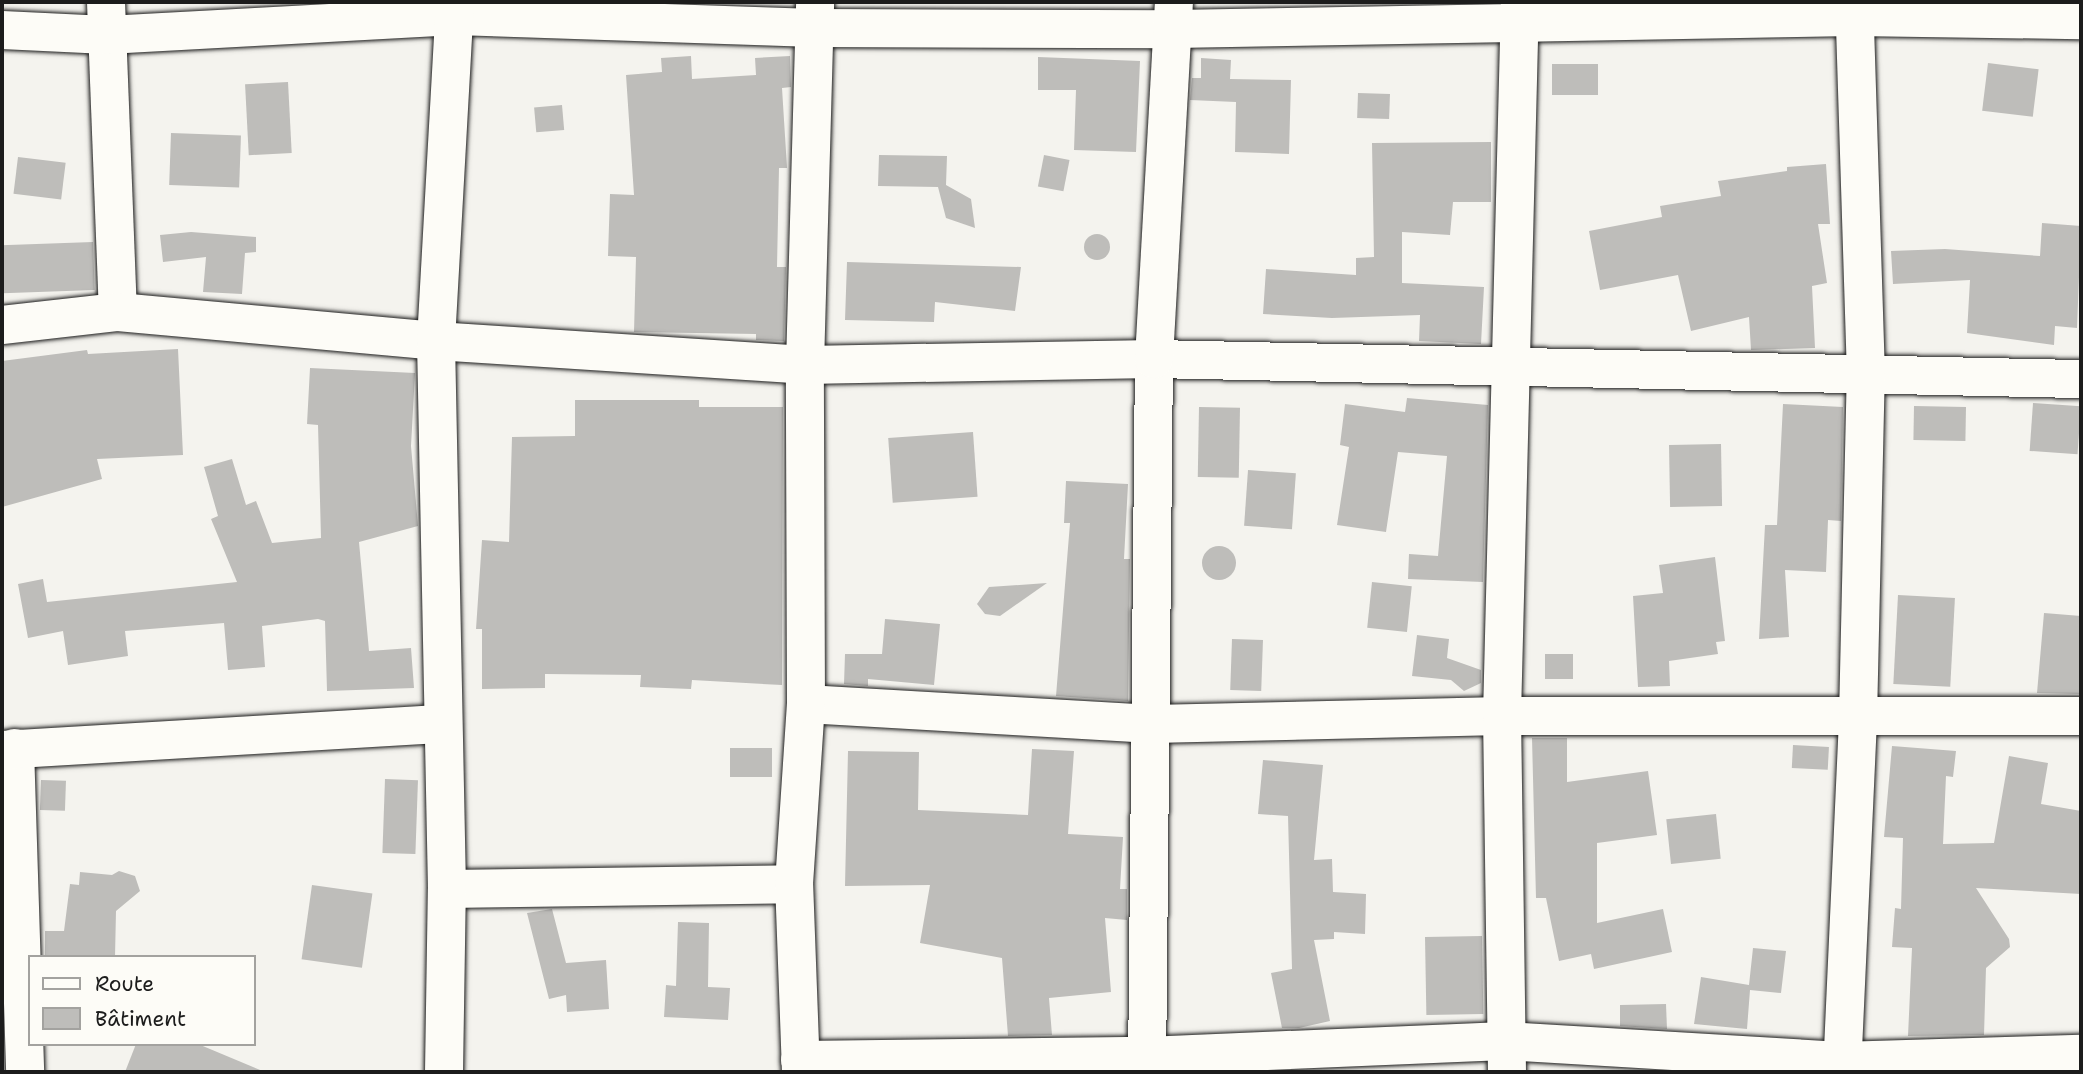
<!DOCTYPE html>
<html>
<head>
<meta charset="utf-8">
<style>
	body { margin:0 }
	#map { position:relative; width:2083px; height:1074px; overflow:hidden; background:#f4f3ee; font-family:"Shantell Sans",sans-serif }
	div>[style] { position:absolute }
	.building>* { inset:0; background:#bebdba; transform-origin:0 0 }
	.round { border-radius:50% }
	.roads { filter:drop-shadow(0 0 2px #1c1c1c) drop-shadow(0 0 2px #1c1c1c) }
	.minor>* { height:38px; margin:-19px; padding:0 19px; transform-origin:19px; border-radius:19px; background:#fdfcf7 }
	span { translate:-50% -50%; white-space:nowrap; text-align:center; line-height:1.15; -webkit-text-stroke:5px #fdfcf7; paint-order:stroke }
	.frame { position:absolute; inset:0; border:4px solid #1c1c1c; pointer-events:none }
	.legend { position:absolute; left:28px; top:955px; width:228px; height:91px; box-sizing:border-box; background:#fdfcf7; border:2px solid #a3a29f; margin:0; padding:9px 12px; list-style:none; font-size:21px; color:#1c1c1c }
	.legend li { display:flex; align-items:center; gap:14px; height:35px }
	.legend b { width:35px; border:2px solid #a3a29f }
</style>
</head>
<body>
<div id="map">
	<div class="building">
		<div style="clip-path:polygon(691px 56px,692px 79px,756px 75px,755px 58px,790px 56px,791px 87px,782px 88px,787px 168px,779px 168px,777px 267px,786px 267px,784px 341px,756px 340px,756px 334px,634px 332px,636px 257px,608px 256px,610px 194px,634px 195px,626px 75px,662px 72px,661px 58px)"></div>
		<div style="clip-path:polygon(1038px 57px,1140px 61px,1136px 152px,1074px 150px,1076px 90px,1038px 90px)"></div>
		<div style="clip-path:polygon(1201px 58px,1231px 60px,1230px 79px,1291px 80px,1289px 154px,1235px 152px,1236px 102px,1190px 100px,1192px 78px,1201px 78px)"></div>
		<div style="left:1988px;top:63px;width:51px;height:48px;rotate:7deg"></div>
		<div style="left:1552px;top:64px;width:46px;height:31px"></div>
		<div style="left:288px;top:82px;width:71px;height:43px;rotate:87deg"></div>
		<div style="left:1358px;top:93px;width:32px;height:25px;rotate:2deg"></div>
		<div style="left:562px;top:105px;width:25px;height:28px;rotate:85deg"></div>
		<div style="left:171px;top:133px;width:70px;height:52px;rotate:2deg"></div>
		<div style="clip-path:polygon(1491px 142px,1491px 202px,1453px 202px,1450px 235px,1402px 232px,1402px 283px,1484px 287px,1481px 344px,1419px 341px,1420px 315px,1332px 318px,1263px 314px,1266px 269px,1356px 275px,1356px 258px,1374px 257px,1372px 143px)"></div>
		<div style="clip-path:polygon(879px 155px,947px 156px,946px 185px,971px 199px,975px 228px,946px 218px,938px 187px,878px 186px)"></div>
		<div style="left:1044px;top:155px;width:26px;height:32px;rotate:11deg"></div>
		<div style="left:18px;top:157px;width:48px;height:37px;rotate:7deg"></div>
		<div style="clip-path:polygon(1826px 164px,1830px 224px,1818px 224px,1827px 283px,1812px 286px,1815px 348px,1751px 350px,1749px 317px,1691px 331px,1678px 275px,1600px 290px,1589px 231px,1662px 217px,1660px 206px,1721px 196px,1718px 181px,1787px 171px,1787px 167px)"></div>
		<div style="clip-path:polygon(2042px 223px,2081px 226px,2077px 328px,2055px 326px,2054px 345px,1967px 333px,1970px 280px,1893px 284px,1891px 251px,1945px 249px,2040px 256px)"></div>
		<div style="clip-path:polygon(191px 232px,256px 237px,256px 252px,245px 253px,242px 294px,203px 292px,206px 257px,163px 262px,160px 235px)"></div>
		<div class="round" style="left:1084px;top:234px;width:26px;height:26px"></div>
		<div style="left:93px;top:242px;width:48px;height:92px;rotate:88deg"></div>
		<div style="clip-path:polygon(847px 262px,1021px 267px,1015px 311px,935px 302px,934px 322px,845px 320px)"></div>
		<div style="clip-path:polygon(178px 349px,183px 455px,97px 459px,102px 479px,2px 507px,2px 361px,87px 350px,88px 354px)"></div>
		<div style="clip-path:polygon(310px 368px,415px 373px,411px 446px,418px 526px,359px 542px,369px 651px,411px 648px,414px 688px,327px 691px,325px 621px,318px 619px,262px 626px,265px 667px,228px 670px,224px 623px,125px 631px,128px 656px,68px 665px,63px 631px,28px 638px,18px 584px,43px 579px,47px 602px,237px 582px,211px 519px,218px 516px,204px 467px,232px 459px,246px 505px,256px 501px,272px 543px,321px 538px,318px 425px,307px 424px)"></div>
		<div style="clip-path:polygon(1407px 398px,1488px 405px,1483px 582px,1408px 579px,1409px 554px,1438px 556px,1447px 456px,1398px 452px,1386px 532px,1337px 525px,1349px 447px,1340px 445px,1345px 404px,1405px 412px)"></div>
		<div style="clip-path:polygon(575px 400px,699px 400px,699px 407px,783px 407px,782px 685px,692px 680px,691px 689px,640px 687px,641px 675px,545px 674px,545px 688px,482px 689px,482px 629px,476px 629px,482px 540px,509px 542px,512px 437px,575px 436px)"></div>
		<div style="left:2033px;top:403px;width:48px;height:48px;rotate:4deg"></div>
		<div style="clip-path:polygon(1783px 404px,1843px 407px,1841px 521px,1828px 520px,1826px 572px,1785px 570px,1789px 637px,1759px 639px,1765px 525px,1777px 525px)"></div>
		<div style="left:1914px;top:406px;width:52px;height:34px;rotate:1deg"></div>
		<div style="left:1199px;top:407px;width:41px;height:70px;rotate:1deg"></div>
		<div style="left:973px;top:432px;width:65px;height:85px;rotate:86deg"></div>
		<div style="left:1721px;top:444px;width:62px;height:52px;rotate:89deg"></div>
		<div style="left:1248px;top:470px;width:48px;height:56px;rotate:4deg"></div>
		<div style="clip-path:polygon(1066px 481px,1128px 484px,1124px 559px,1130px 559px,1128px 701px,1056px 696px,1070px 523px,1064px 523px)"></div>
		<div class="round" style="left:1202px;top:546px;width:34px;height:34px"></div>
		<div style="clip-path:polygon(1715px 557px,1725px 641px,1716px 642px,1718px 654px,1669px 661px,1670px 686px,1638px 687px,1633px 596px,1663px 593px,1659px 565px)"></div>
		<div style="left:1372px;top:582px;width:40px;height:46px;rotate:6deg"></div>
		<div style="clip-path:polygon(1047px 583px,1000px 616px,985px 614px,977px 604px,989px 587px)"></div>
		<div style="left:1898px;top:595px;width:57px;height:89px;rotate:3deg"></div>
		<div style="clip-path:polygon(2044px 613px,2081px 616px,2081px 694px,2037px 693px)"></div>
		<div style="clip-path:polygon(885px 619px,940px 624px,934px 685px,868px 679px,868px 686px,844px 684px,845px 654px,882px 654px)"></div>
		<div style="clip-path:polygon(1417px 635px,1449px 639px,1447px 658px,1481px 670px,1481px 683px,1464px 691px,1451px 680px,1412px 676px)"></div>
		<div style="left:1232px;top:639px;width:31px;height:51px;rotate:2deg"></div>
		<div style="left:1545px;top:654px;width:28px;height:25px"></div>
		<div style="clip-path:polygon(1532px 738px,1567px 738px,1567px 782px,1648px 771px,1657px 835px,1597px 843px,1597px 923px,1663px 909px,1672px 952px,1594px 969px,1591px 954px,1559px 961px,1546px 898px,1536px 898px)"></div>
		<div style="left:1793px;top:745px;width:36px;height:23px;rotate:3deg"></div>
		<div style="clip-path:polygon(1892px 746px,1956px 751px,1953px 777px,1946px 776px,1943px 844px,1994px 843px,2009px 756px,2048px 763px,2041px 804px,2081px 811px,2081px 894px,1976px 888px,2009px 939px,2010px 947px,1986px 968px,1984px 1035px,1908px 1036px,1912px 948px,1892px 947px,1895px 908px,1901px 909px,1903px 838px,1884px 837px)"></div>
		<div style="left:730px;top:748px;width:42px;height:29px"></div>
		<div style="clip-path:polygon(1032px 749px,1074px 751px,1068px 834px,1123px 837px,1120px 889px,1127px 889px,1127px 920px,1105px 918px,1111px 992px,1049px 998px,1052px 1035px,1008px 1036px,1002px 958px,920px 943px,930px 885px,845px 886px,848px 751px,919px 752px,918px 810px,1028px 815px)"></div>
		<div style="clip-path:polygon(1263px 760px,1323px 765px,1314px 860px,1332px 859px,1333px 892px,1366px 894px,1365px 934px,1334px 932px,1334px 939px,1314px 940px,1330px 1021px,1299px 1028px,1282px 1028px,1271px 973px,1292px 969px,1288px 816px,1258px 814px)"></div>
		<div style="left:385px;top:779px;width:33px;height:74px;rotate:2deg"></div>
		<div style="left:41px;top:780px;width:25px;height:30px;rotate:2deg"></div>
		<div style="left:1716px;top:814px;width:45px;height:50px;rotate:84deg"></div>
		<div style="clip-path:polygon(119px 871px,135px 876px,140px 891px,116px 911px,115px 957px,45px 957px,45px 931px,64px 931px,70px 884px,79px 885px,80px 872px,112px 875px)"></div>
		<div style="left:312px;top:885px;width:61px;height:75px;rotate:8deg"></div>
		<div style="clip-path:polygon(552px 909px,566px 963px,606px 960px,609px 1009px,567px 1012px,566px 995px,549px 999px,527px 913px)"></div>
		<div style="clip-path:polygon(678px 922px,709px 923px,708px 987px,730px 988px,728px 1020px,664px 1017px,666px 985px,676px 986px)"></div>
		<div style="left:1482px;top:936px;width:78px;height:57px;rotate:89deg"></div>
		<div style="clip-path:polygon(1753px 948px,1786px 951px,1781px 993px,1750px 990px,1747px 1029px,1694px 1024px,1701px 977px,1749px 985px)"></div>
		<div style="clip-path:polygon(1666px 1004px,1667px 1029px,1620px 1026px,1620px 1005px)"></div>
		<div style="clip-path:polygon(136px 1044px,198px 1044px,265px 1072px,125px 1072px)"></div>
	</div>
	<div class="roads">
		<div class="minor">
			<div style="left:106px;top:2px;width:310px;rotate:87.8deg"></div>
			<div style="left:2px;top:30px;width:105px;rotate:2.7deg"></div>
			<div style="left:107px;top:35px;width:349px;rotate:-3.1deg"></div>
			<div style="left:455px;top:16px;width:360px;rotate:1.9deg"></div>
			<div style="left:815px;top:28px;width:359px;rotate:0.2deg"></div>
			<div style="left:1174px;top:29px;width:680px;rotate:-1.01deg"></div>
			<div style="left:1854px;top:17px;width:227px;rotate:0.8deg"></div>
			<div style="left:2px;top:325px;width:117px;rotate:-6.4deg"></div>
			<div style="left:118px;top:312px;width:319px;rotate:5.2deg"></div>
			<div style="left:436px;top:341px;width:370px;rotate:3.7deg"></div>
			<div style="left:805px;top:365px;width:349px;rotate:-1deg"></div>
			<div style="left:1154px;top:359px;width:927px;rotate:1.24deg"></div>
			<div style="left:806px;top:704px;width:347px;rotate:3.3deg"></div>
			<div style="left:1152px;top:724px;width:350px;rotate:-1.3deg"></div>
			<div style="left:1502px;top:716px;width:579px"></div>
			<div style="left:15px;top:748px;width:324px;rotate:88.2deg"></div>
			<div style="left:2px;top:750px;width:440px;rotate:-3.4deg"></div>
			<div style="left:447px;top:889px;width:347px;rotate:-0.8deg"></div>
			<div style="left:800px;top:1060px;width:346px;rotate:-0.7deg"></div>
			<div style="left:1146px;top:1056px;width:359px;rotate:-2.4deg"></div>
			<div style="left:1505px;top:1041px;width:336px;rotate:3.4deg"></div>
			<div style="left:1840px;top:1061px;width:241px;rotate:-1.7deg"></div>
			<div style="left:444px;top:1072px;width:183px;rotate:-89.1deg"></div>
			<div style="left:447px;top:889px;width:548px;rotate:-91.15deg"></div>
			<div style="left:436px;top:341px;width:340px;rotate:-86.8deg"></div>
			<div style="left:801px;top:1072px;width:188px;rotate:-92.1deg"></div>
			<div style="left:794px;top:884px;width:180px;rotate:-86.2deg"></div>
			<div style="left:806px;top:704px;width:339px;rotate:-90.2deg"></div>
			<div style="left:805px;top:365px;width:361px;rotate:-88.4deg"></div>
			<div style="left:1147px;top:1072px;width:713px;rotate:-89.44deg"></div>
			<div style="left:1154px;top:359px;width:358px;rotate:-86.8deg"></div>
			<div style="left:1507px;top:1072px;width:356px;rotate:-90.8deg"></div>
			<div style="left:1502px;top:716px;width:714px;rotate:-88.56deg"></div>
			<div style="left:1842px;top:1072px;width:354px;rotate:-87.4deg"></div>
			<div style="left:1858px;top:718px;width:342px;rotate:-88.7deg"></div>
			<div style="left:1866px;top:376px;width:374px;rotate:-91.8deg"></div>
		</div>
	</div>
	<div class="frame"></div>
	<ul class="legend">
	<li><b style="height:9px;background:#fdfcf7"></b>Route</li>
	<li><b style="height:19px;background:#bebdba"></b>Bâtiment</li>
	</ul>
</div>
</body>
</html>
